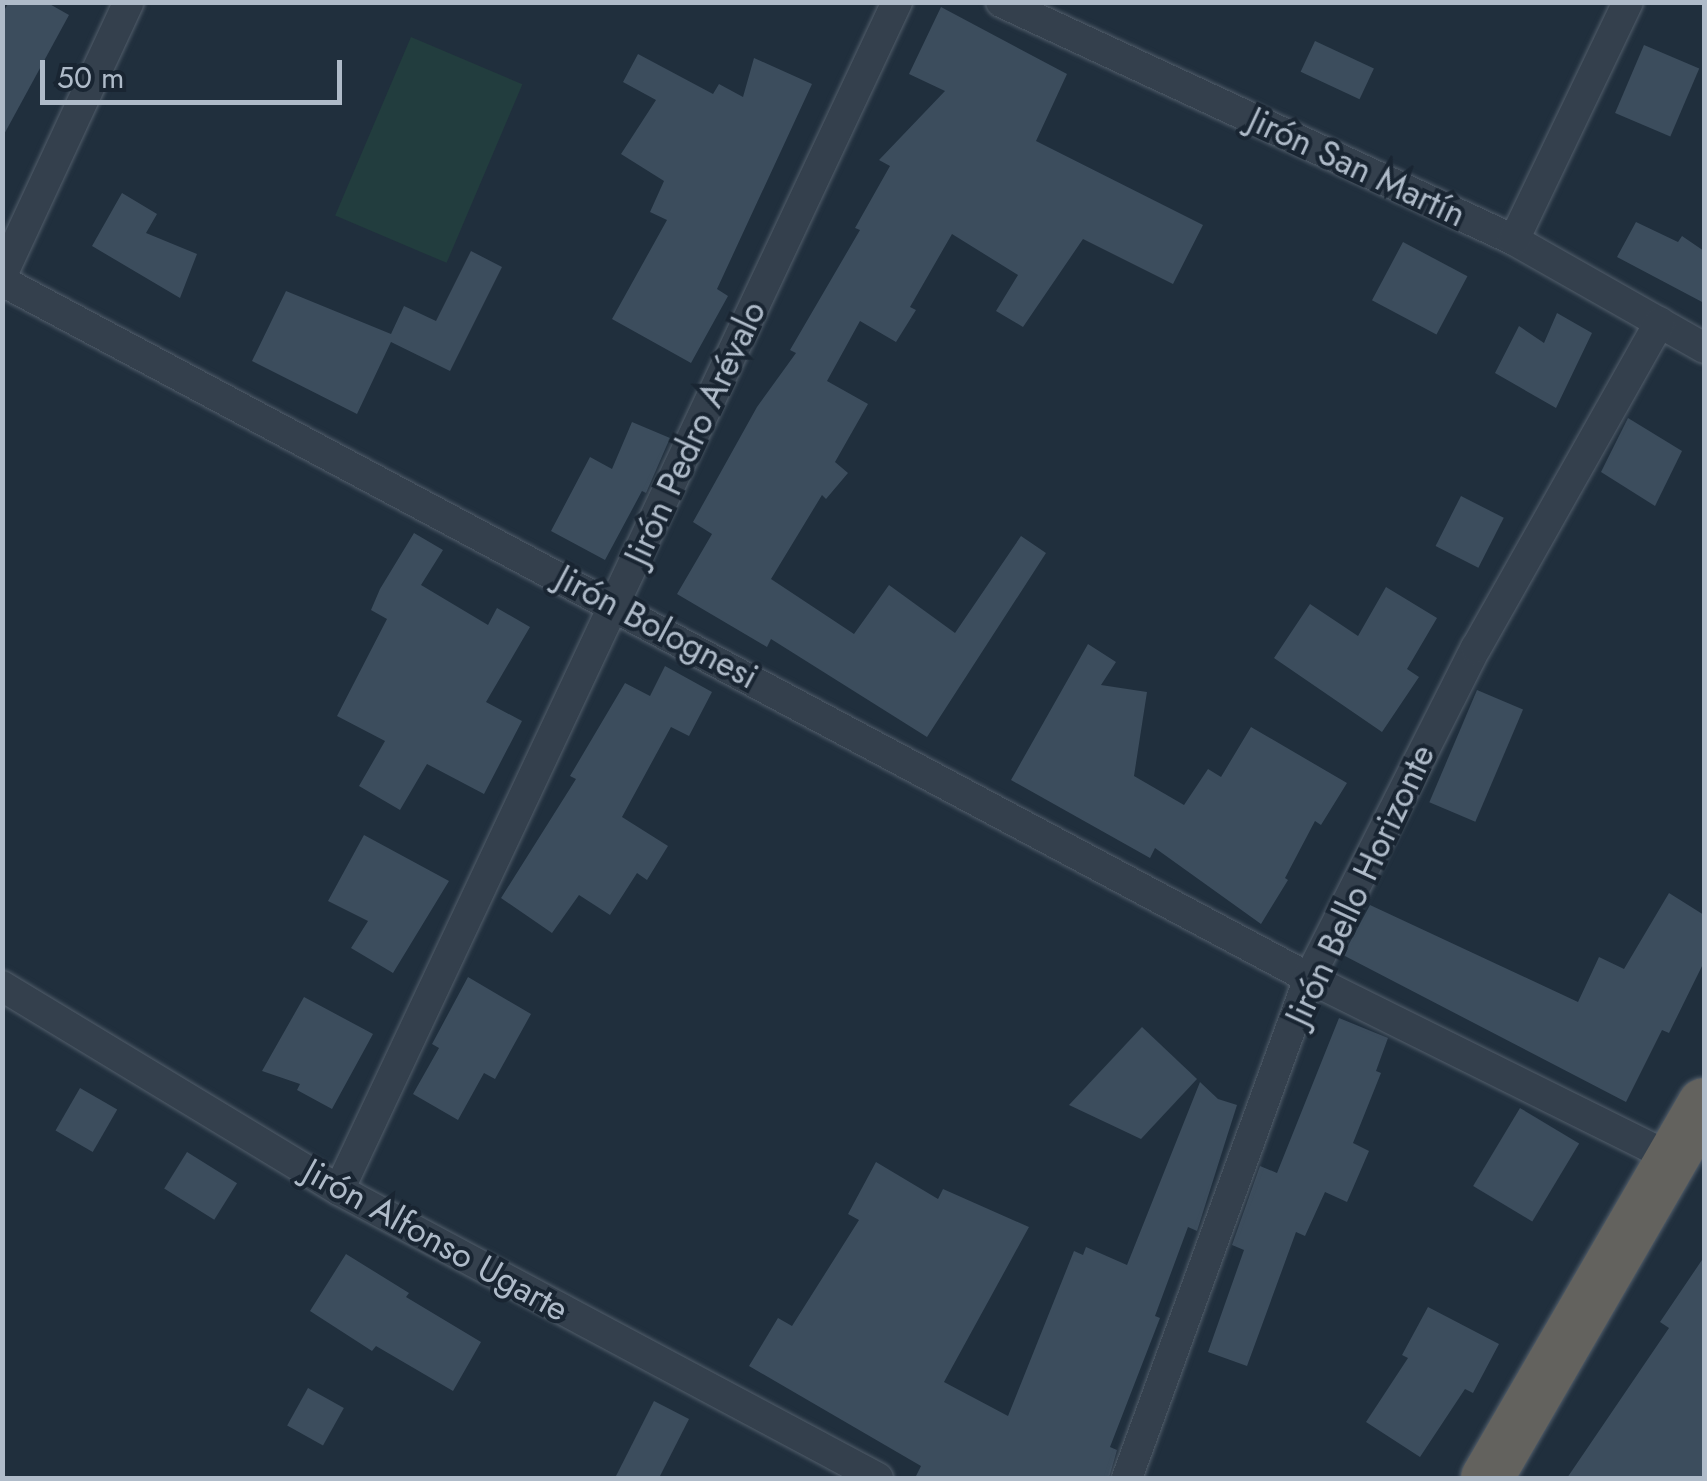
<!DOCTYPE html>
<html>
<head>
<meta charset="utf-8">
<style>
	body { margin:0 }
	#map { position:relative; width:1707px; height:1481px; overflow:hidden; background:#202f3d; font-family:Jost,sans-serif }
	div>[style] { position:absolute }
	.green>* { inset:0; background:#223d3e; transform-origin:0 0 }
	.building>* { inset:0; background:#3c4d5d; transform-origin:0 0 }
	.roads { filter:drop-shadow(0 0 2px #525e6b) drop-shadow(0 0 2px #525e6b) }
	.minor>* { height:30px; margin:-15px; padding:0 15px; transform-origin:15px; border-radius:15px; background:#34404d }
	.trunk>* { height:52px; margin:-26px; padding:0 26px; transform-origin:26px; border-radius:26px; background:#63625e }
	span { translate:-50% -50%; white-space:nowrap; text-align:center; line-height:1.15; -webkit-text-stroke:8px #192532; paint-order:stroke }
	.street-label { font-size:35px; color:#afbbc9 }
	.frame { position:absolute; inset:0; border:5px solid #afbbc9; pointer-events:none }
	.scale { position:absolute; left:40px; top:60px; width:302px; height:45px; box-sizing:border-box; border:5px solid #afbbc9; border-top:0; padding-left:12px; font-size:30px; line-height:35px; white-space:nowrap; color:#afbbc9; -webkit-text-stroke:8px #192532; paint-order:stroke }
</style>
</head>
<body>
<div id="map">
	<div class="green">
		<div style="left:411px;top:37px;width:121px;height:194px;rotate:23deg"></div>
	</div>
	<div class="building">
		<div style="clip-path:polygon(9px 2px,46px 2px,69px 15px,2px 138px,2px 14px)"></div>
		<div style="clip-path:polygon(941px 7px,1067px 74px,1036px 141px,1203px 225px,1173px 284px,1083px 239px,1023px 327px,996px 311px,1018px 275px,952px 234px,910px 307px,916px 310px,896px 342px,860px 321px,827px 381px,868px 404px,835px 462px,848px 473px,826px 499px,822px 495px,771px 579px,854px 634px,889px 585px,955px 633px,1021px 536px,1046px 553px,927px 737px,771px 639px,767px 647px,677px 594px,712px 534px,693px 522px,757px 407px,796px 353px,790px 350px,860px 230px,855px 228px,890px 166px,879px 160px,945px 91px,909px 74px)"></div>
		<div style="left:1315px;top:41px;width:65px;height:34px;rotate:25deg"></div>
		<div style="left:1644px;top:45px;width:60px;height:74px;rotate:23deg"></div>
		<div style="clip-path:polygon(638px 54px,713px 94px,719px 84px,743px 97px,754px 58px,812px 84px,717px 289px,728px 296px,691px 363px,612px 319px,667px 220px,650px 212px,664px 181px,621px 154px,656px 100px,623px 82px)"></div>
		<div style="clip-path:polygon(122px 193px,157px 214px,146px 233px,197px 254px,180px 298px,92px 246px)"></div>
		<div style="clip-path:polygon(1636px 222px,1678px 242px,1682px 236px,1704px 251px,1704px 303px,1617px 257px)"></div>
		<div style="left:1403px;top:242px;width:73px;height:66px;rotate:28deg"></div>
		<div style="clip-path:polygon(471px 251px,502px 267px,450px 371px,391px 342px,357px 414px,252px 361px,286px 291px,391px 334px,404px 306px,436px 321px)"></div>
		<div style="clip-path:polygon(1557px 313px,1592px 333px,1556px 408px,1495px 373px,1519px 326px,1544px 343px)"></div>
		<div style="clip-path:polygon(1628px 418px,1682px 451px,1655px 506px,1601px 472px)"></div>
		<div style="clip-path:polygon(632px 422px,670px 438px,646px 493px,642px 491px,605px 560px,551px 531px,590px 457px,612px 469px)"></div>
		<div style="left:1461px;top:496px;width:48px;height:56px;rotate:27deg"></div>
		<div style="clip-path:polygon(414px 533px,443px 550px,421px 585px,488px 625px,497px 608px,530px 627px,486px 702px,522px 721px,484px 794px,427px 764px,400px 810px,359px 786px,385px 741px,337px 716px,387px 619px,371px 610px,380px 589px)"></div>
		<div style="clip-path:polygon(1386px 587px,1437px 618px,1407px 669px,1419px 677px,1382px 732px,1274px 658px,1310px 604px,1358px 636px)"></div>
		<div style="clip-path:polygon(1088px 644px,1116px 662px,1101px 685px,1147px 692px,1134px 776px,1184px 805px,1208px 769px,1221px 777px,1251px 727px,1347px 783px,1321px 825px,1315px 821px,1285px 878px,1288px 880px,1261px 924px,1155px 848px,1150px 858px,1011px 780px)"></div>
		<div style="clip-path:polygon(665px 666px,712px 692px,689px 736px,671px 727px,622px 817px,668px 846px,647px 880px,637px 873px,610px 915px,579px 895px,552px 933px,501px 898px,576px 779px,570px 776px,625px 683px,650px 696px)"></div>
		<div style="left:1477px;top:690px;width:50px;height:122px;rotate:23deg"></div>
		<div style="clip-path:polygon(364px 835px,449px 881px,393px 973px,351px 948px,368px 921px,328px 901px)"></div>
		<div style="clip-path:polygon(1669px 893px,1704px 915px,1704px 962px,1669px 1033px,1662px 1030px,1626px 1102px,1343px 955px,1370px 905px,1578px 1002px,1599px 957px,1624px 969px)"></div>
		<div style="clip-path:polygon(468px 977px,531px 1014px,495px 1079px,484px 1073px,458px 1120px,413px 1094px,439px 1048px,432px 1044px)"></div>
		<div style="clip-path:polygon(304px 997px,373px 1034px,332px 1109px,297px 1090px,300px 1084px,262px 1071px)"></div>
		<div style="clip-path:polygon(1339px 1018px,1388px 1038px,1376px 1071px,1381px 1073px,1353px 1143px,1369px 1151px,1347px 1202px,1325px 1192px,1305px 1236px,1296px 1232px,1247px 1366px,1208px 1352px,1244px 1250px,1232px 1245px,1260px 1166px,1277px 1173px)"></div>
		<div style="clip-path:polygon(1142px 1027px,1197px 1079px,1141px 1139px,1069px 1105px)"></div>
		<div style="clip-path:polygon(1200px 1082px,1218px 1099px,1237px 1105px,1197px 1231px,1188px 1227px,1155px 1316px,1160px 1318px,1110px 1447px,1117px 1450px,1109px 1478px,915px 1478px,921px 1466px,749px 1366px,778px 1318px,792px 1326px,859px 1220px,848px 1214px,876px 1162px,938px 1199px,943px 1189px,1029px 1227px,944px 1382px,1008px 1416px,1074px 1251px,1083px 1255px,1086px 1247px,1127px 1265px)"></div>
		<div style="left:80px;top:1088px;width:43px;height:49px;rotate:30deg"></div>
		<div style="left:1520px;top:1108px;width:69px;height:91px;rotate:31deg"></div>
		<div style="left:187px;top:1152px;width:59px;height:43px;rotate:32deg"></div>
		<div style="clip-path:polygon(346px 1254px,409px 1293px,406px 1297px,481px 1342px,453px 1391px,376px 1346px,372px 1351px,310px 1311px)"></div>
		<div style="clip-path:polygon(1704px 1257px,1704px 1478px,1567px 1478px,1669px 1328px,1660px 1322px)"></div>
		<div style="clip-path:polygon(1428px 1307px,1499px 1344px,1473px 1393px,1465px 1389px,1420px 1457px,1366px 1422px,1408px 1358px,1402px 1355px)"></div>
		<div style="left:308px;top:1388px;width:41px;height:43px;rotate:29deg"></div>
		<div style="clip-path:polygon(654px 1401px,689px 1419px,659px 1478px,615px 1478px)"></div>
	</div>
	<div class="roads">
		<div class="minor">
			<div style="left:1001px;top:2px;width:566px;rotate:24.89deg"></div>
			<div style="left:1514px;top:240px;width:219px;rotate:29.6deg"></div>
			<div style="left:1514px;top:240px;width:264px;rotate:-64.4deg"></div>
			<div style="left:2px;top:275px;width:301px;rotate:-65.1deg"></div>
			<div style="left:2px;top:281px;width:1481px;rotate:28.07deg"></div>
			<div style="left:1309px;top:978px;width:407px;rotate:26.4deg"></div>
			<div style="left:2px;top:986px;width:394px;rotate:31.2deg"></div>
			<div style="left:339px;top:1190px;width:611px;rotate:28.12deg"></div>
			<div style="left:339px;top:1190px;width:1313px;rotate:-64.84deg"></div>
			<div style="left:1127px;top:1478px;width:532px;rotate:-70deg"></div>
			<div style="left:1309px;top:978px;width:370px;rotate:-63.2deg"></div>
			<div style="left:1476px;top:648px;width:374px;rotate:-60.6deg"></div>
		</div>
		<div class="trunk">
			<div style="left:1487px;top:1478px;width:432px;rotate:-59.9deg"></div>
		</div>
	</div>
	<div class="street-label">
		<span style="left:1357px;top:167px;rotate:25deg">Jirón San Martín</span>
		<span style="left:695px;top:433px;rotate:-65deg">Jirón Pedro Arévalo</span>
		<span style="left:657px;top:627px;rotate:28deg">Jirón Bolognesi</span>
		<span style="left:1360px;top:885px;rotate:-65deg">Jirón Bello Horizonte</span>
		<span style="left:436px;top:1240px;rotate:29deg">Jirón Alfonso Ugarte</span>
	</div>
	<div class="frame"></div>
	<div class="scale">50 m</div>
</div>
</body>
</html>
